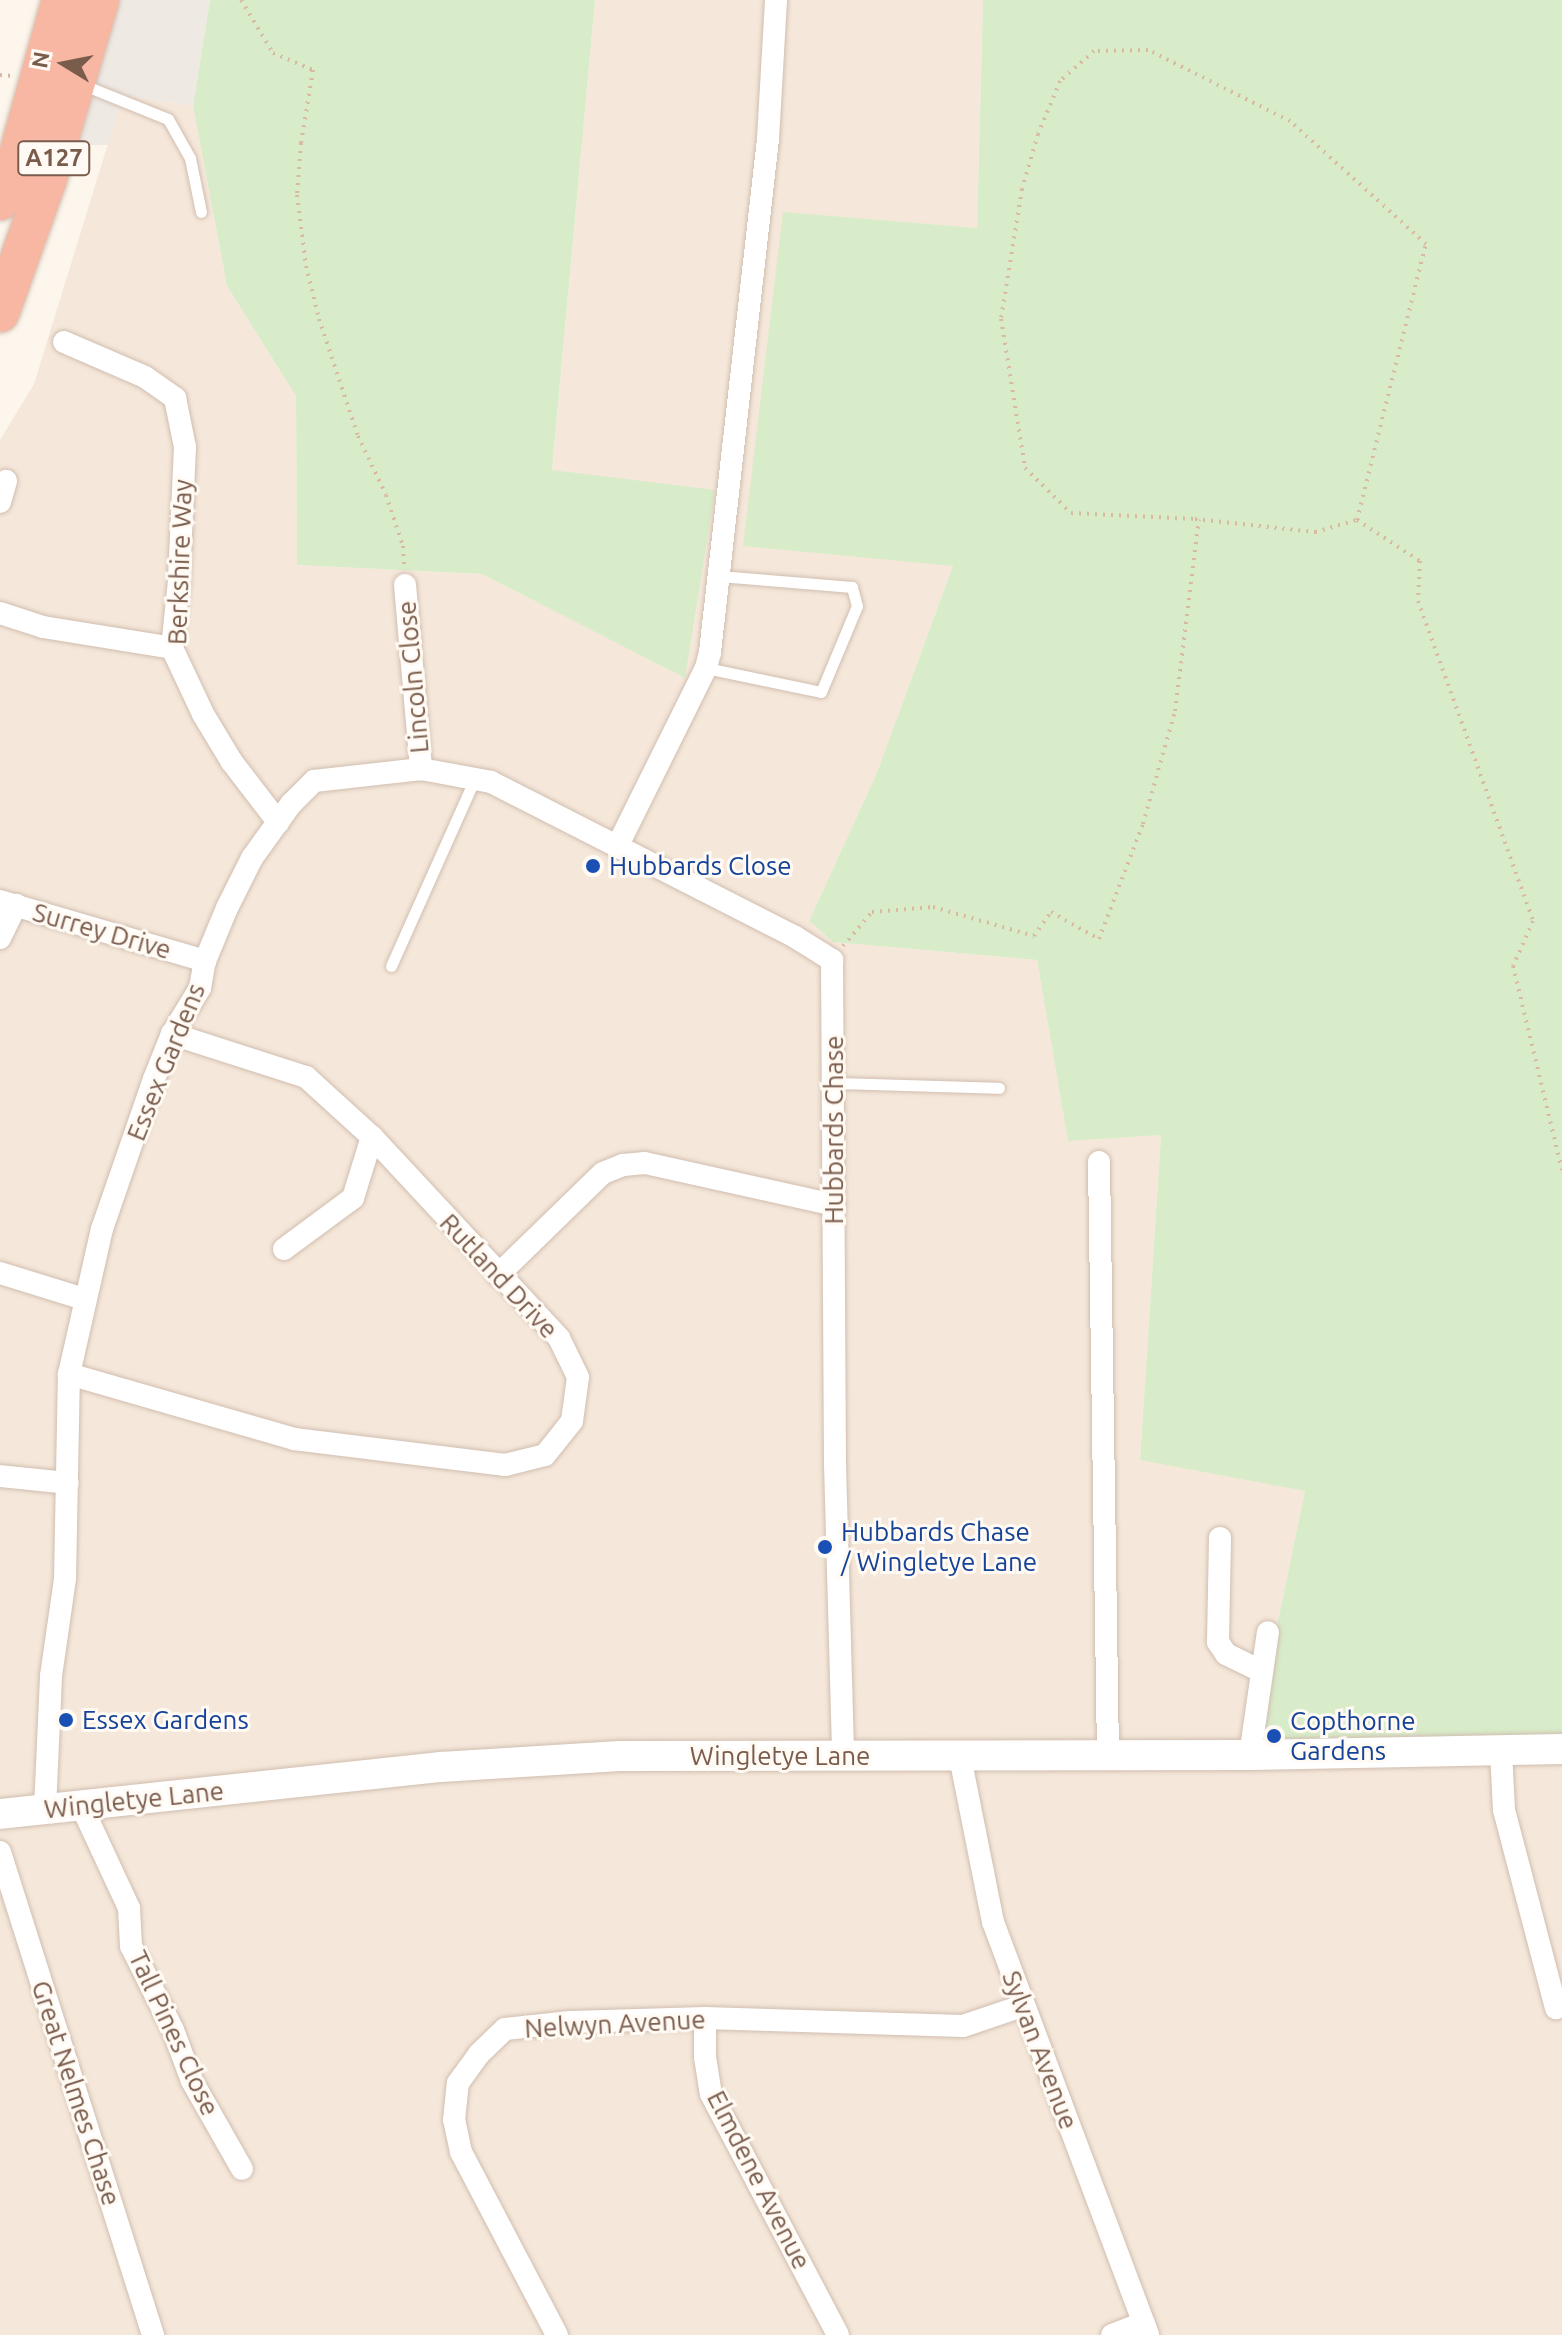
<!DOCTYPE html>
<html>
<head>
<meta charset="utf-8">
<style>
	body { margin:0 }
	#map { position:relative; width:1562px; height:2335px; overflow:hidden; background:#fdf6ec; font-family:Ubuntu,sans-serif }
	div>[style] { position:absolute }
	.residential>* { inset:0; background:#f5e8da }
	.industrial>* { inset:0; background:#efe9e4 }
	.green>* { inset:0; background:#d8ecc9 }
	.path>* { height:4px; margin-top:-2px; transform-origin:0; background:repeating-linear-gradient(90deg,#d9b8a5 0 2px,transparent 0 8px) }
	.roads { filter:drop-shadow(0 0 2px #d1beb0) drop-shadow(0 0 2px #d1beb0) }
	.lane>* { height:11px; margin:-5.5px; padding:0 5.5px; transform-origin:5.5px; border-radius:5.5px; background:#fff }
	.street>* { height:22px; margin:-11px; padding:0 11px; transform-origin:11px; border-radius:11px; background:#fff }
	.secondary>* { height:30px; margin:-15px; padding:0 15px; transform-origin:15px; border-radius:15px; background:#fff }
	.highway>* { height:38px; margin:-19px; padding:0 19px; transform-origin:19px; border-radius:19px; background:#f7b7a3 }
	.dots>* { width:22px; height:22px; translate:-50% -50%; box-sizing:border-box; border:4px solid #fffaf3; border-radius:50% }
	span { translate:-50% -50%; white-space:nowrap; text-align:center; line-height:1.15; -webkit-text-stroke:6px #fffaf3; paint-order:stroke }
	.shield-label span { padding:2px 6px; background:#fffaf3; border:2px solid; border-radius:6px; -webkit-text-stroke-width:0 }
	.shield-label { font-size:24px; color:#7a5c4d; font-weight:700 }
	.street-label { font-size:26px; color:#7a5c4d }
	.transit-label { font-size:26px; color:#164399 }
	.left { translate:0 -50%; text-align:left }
	.north { position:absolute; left:24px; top:24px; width:80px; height:80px; -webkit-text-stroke:6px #fffaf3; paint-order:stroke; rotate:280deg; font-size:22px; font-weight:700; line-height:32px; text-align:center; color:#7a5c4d }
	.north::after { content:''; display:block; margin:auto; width:28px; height:36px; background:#7a5c4d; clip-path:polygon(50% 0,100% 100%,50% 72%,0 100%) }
</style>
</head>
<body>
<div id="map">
	<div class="residential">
		<div style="clip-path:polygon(595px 0,983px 0,977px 228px,784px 213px,953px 566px,876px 775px,809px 921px,833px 942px,1037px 960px,1068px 1140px,1161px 1135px,1140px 1459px,1305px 1491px,1250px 1754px,1562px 1749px,1562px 2335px,0 2335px,0 1830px,421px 1770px,0 1803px,0 440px,34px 384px,123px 95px,193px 106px,227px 286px,296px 396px,297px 565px,482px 574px,685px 677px,552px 471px)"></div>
	</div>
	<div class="industrial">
		<div style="clip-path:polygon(118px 0,210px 0,193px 106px,123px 95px,108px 145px,73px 145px)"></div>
	</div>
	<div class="green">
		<div style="clip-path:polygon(210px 0,595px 0,552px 470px,715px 490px,685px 678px,482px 574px,297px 565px,296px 396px,227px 286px,193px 106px)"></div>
		<div style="clip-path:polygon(983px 0,1562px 0,1562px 1746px,1250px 1755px,1305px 1491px,1140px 1460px,1161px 1135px,1068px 1141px,1037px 960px,833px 942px,809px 921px,876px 775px,953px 566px,743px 546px,783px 212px,977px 228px)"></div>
	</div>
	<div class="path">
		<div style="left:241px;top:0;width:62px;rotate:58.9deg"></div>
		<div style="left:273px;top:53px;width:43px;rotate:23deg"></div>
		<div style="left:313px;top:70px;width:74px;rotate:99.3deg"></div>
		<div style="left:301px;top:143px;width:52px;rotate:94.4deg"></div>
		<div style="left:297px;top:195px;width:72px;rotate:82.8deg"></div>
		<div style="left:306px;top:266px;width:55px;rotate:76.2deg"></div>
		<div style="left:319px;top:319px;width:123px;rotate:71.6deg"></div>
		<div style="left:358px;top:436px;width:65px;rotate:64.6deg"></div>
		<div style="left:386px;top:495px;width:54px;rotate:71.6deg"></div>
		<div style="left:403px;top:546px;width:21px;rotate:87deg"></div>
		<div style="left:0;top:75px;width:13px;rotate:4deg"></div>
		<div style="left:1357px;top:520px;width:284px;rotate:-76deg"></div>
		<div style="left:1426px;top:244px;width:183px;rotate:-137.9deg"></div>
		<div style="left:1290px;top:121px;width:159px;rotate:-153.4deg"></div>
		<div style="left:1148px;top:50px;width:54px;rotate:178.9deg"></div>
		<div style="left:1094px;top:51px;width:45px;rotate:138.6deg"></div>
		<div style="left:1060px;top:81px;width:57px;rotate:112.5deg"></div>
		<div style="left:1038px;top:134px;width:57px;rotate:106.2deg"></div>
		<div style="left:1022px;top:189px;width:132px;rotate:99.2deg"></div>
		<div style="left:1001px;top:319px;width:151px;rotate:80.8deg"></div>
		<div style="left:1025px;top:468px;width:64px;rotate:44.4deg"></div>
		<div style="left:1071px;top:513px;width:124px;rotate:2.8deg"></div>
		<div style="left:1195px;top:519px;width:121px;rotate:6.2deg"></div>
		<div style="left:1315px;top:532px;width:44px;rotate:-15.9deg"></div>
		<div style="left:1357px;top:520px;width:75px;rotate:33.1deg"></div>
		<div style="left:1420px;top:561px;width:40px;rotate:92.9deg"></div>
		<div style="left:1418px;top:601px;width:340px;rotate:70.2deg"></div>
		<div style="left:1533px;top:921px;width:49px;rotate:114deg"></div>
		<div style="left:1513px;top:966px;width:210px;rotate:76.5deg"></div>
		<div style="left:843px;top:946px;width:45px;rotate:-49.5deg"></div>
		<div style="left:872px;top:912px;width:61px;rotate:-4.7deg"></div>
		<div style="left:933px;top:907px;width:105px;rotate:16deg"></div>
		<div style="left:1034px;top:936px;width:29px;rotate:-55deg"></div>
		<div style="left:1051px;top:912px;width:55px;rotate:29.4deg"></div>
		<div style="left:1099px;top:939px;width:123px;rotate:-69.1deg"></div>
		<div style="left:1143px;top:824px;width:117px;rotate:-74.2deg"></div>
		<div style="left:1175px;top:711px;width:193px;rotate:-82.9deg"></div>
	</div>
	<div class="roads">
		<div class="lane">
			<div style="left:81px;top:84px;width:94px;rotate:21.9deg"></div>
			<div style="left:168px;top:119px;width:45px;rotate:60.6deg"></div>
			<div style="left:190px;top:158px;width:55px;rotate:78.5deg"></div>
			<div style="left:706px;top:668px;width:117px;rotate:11.8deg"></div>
			<div style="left:821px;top:692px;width:93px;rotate:-67.3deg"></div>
			<div style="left:857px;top:606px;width:20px;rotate:-105deg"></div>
			<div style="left:852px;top:587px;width:133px;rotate:-175.3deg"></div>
			<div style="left:391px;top:966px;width:206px;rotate:-65.9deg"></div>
			<div style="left:835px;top:1083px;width:164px;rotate:1.7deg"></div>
		</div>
		<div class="street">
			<div style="left:64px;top:342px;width:88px;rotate:23.4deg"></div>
			<div style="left:145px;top:377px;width:37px;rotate:35deg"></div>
			<div style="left:175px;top:398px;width:50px;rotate:78.5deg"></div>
			<div style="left:185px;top:447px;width:134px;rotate:92.6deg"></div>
			<div style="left:179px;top:581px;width:67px;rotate:96deg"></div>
			<div style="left:172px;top:648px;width:73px;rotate:64.8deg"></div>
			<div style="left:203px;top:714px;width:56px;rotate:58.9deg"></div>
			<div style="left:232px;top:762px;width:76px;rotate:52.5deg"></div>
			<div style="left:0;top:502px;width:22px;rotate:-74deg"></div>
			<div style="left:405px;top:585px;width:185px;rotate:85deg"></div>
			<div style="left:0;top:613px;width:45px;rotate:18deg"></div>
			<div style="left:43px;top:627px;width:131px;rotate:9.2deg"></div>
			<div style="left:617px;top:847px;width:200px;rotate:-63.6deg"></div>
			<div style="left:706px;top:668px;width:16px;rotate:-76deg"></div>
			<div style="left:710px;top:652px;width:516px;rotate:-83.55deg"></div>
			<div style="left:768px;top:139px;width:139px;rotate:-86.7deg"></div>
			<div style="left:0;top:901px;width:214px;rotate:16.3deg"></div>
			<div style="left:0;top:938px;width:37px;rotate:-64deg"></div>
			<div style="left:1099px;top:1162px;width:592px;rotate:89.13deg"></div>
			<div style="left:284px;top:1249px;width:86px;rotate:-36.5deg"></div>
			<div style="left:353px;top:1198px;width:64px;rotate:-72.7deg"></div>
			<div style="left:0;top:1273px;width:88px;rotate:17.2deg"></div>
			<div style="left:498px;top:1275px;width:146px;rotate:-44.2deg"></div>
			<div style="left:603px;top:1173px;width:22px;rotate:-22deg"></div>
			<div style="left:623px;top:1165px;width:22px;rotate:-5deg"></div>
			<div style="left:645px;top:1163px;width:194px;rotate:12.5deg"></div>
			<div style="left:69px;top:1374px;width:234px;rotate:16.1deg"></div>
			<div style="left:294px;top:1439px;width:213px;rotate:7deg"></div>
			<div style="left:505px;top:1465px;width:41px;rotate:-14deg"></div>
			<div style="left:545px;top:1455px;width:43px;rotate:-51.5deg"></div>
			<div style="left:572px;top:1421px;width:44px;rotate:-82.2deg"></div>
			<div style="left:578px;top:1377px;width:43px;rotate:-116deg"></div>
			<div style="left:559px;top:1338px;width:275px;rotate:-132.9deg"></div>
			<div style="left:372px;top:1137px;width:89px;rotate:-137.7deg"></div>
			<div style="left:306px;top:1077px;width:141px;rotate:-162.2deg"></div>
			<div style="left:0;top:1476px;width:68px;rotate:5.9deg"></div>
			<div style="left:1220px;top:1538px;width:104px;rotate:91.1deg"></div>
			<div style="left:1218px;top:1642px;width:14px;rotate:56deg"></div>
			<div style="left:1226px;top:1654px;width:39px;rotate:26deg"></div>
			<div style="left:1501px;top:1751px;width:59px;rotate:87.1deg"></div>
			<div style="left:1504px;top:1810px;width:205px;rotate:75.3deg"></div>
			<div style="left:1250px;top:1755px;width:124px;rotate:-81.7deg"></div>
			<div style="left:960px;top:1757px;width:168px;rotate:78.7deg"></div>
			<div style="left:993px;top:1922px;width:441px;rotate:69.4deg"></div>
			<div style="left:81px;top:1805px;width:114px;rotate:65deg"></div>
			<div style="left:129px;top:1908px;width:38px;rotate:87deg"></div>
			<div style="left:131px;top:1946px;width:94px;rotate:63.4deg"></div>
			<div style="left:173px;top:2030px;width:54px;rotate:69.6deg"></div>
			<div style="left:192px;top:2081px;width:101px;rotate:60.4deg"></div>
			<div style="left:45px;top:1809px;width:133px;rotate:-87.4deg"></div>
			<div style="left:51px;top:1676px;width:98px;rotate:-81.8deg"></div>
			<div style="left:65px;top:1579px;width:205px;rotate:-88.9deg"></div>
			<div style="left:69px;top:1374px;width:149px;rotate:-77.2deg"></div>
			<div style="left:102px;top:1229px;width:159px;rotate:-70.9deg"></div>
			<div style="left:154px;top:1079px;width:48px;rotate:-68.2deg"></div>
			<div style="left:172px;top:1034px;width:54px;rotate:-58.7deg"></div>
			<div style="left:200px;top:988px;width:27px;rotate:-80deg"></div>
			<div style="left:205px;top:961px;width:57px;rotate:-67.5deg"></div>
			<div style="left:227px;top:908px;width:56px;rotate:-63.4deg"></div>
			<div style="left:252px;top:858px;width:67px;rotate:-54.2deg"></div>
			<div style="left:291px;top:804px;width:33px;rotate:-45deg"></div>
			<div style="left:314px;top:781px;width:108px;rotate:-6.4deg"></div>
			<div style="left:421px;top:769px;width:71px;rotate:10.5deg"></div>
			<div style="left:491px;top:782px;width:341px;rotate:27deg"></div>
			<div style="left:795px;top:937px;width:44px;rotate:31.9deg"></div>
			<div style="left:832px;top:960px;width:504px;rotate:89.66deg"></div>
			<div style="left:835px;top:1464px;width:293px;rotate:88.4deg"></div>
			<div style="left:0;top:1852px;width:507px;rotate:72.42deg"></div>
			<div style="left:705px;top:2018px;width:39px;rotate:90deg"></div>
			<div style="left:705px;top:2057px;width:37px;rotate:81deg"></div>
			<div style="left:711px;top:2094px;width:272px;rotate:62.2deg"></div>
			<div style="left:557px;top:2335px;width:207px;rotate:-117.7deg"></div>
			<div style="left:461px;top:2152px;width:33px;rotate:-102deg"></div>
			<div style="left:454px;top:2120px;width:37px;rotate:-84deg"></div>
			<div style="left:458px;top:2083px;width:36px;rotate:-54deg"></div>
			<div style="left:479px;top:2054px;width:36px;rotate:-44deg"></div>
			<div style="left:505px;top:2029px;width:66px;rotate:-6.1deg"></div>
			<div style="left:571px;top:2022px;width:134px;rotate:-1.7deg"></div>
			<div style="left:705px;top:2018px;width:258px;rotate:1.8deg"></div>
			<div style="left:963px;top:2026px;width:62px;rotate:-18.7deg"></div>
			<div style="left:1112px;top:2335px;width:34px;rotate:-21deg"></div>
		</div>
		<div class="secondary">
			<div style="left:0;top:1814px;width:443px;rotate:-6.1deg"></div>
			<div style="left:441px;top:1767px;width:179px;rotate:-3.5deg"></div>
			<div style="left:620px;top:1756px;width:630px;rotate:-0.09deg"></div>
			<div style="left:1250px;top:1755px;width:312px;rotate:-1.1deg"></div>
		</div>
		<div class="highway">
			<div style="left:0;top:201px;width:49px;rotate:-68.6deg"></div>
			<div style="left:18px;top:155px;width:161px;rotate:-74.5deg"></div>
			<div style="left:0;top:313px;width:140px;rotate:-70.4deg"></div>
			<div style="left:47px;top:181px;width:189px;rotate:-73.7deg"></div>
		</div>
	</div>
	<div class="dots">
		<div style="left:593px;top:866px;background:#1a4fb4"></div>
		<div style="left:825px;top:1547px;background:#1a4fb4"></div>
		<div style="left:66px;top:1720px;background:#1a4fb4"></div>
		<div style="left:1274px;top:1736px;background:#1a4fb4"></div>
	</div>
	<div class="shield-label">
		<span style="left:54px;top:158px">A127</span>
	</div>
	<div class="street-label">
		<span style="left:180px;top:562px;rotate:-88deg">Berkshire Way</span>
		<span style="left:413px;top:677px;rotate:-95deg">Lincoln Close</span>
		<span style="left:102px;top:931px;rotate:16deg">Surrey Drive</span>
		<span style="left:166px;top:1062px;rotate:-68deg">Essex Gardens</span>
		<span style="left:834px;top:1130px;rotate:-90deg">Hubbards Chase</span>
		<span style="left:499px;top:1276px;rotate:47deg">Rutland Drive</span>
		<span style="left:780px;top:1756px">Wingletye Lane</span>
		<span style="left:134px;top:1800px;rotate:-6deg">Wingletye Lane</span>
		<span style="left:615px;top:2024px;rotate:-3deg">Nelwyn Avenue</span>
		<span style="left:174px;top:2033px;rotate:65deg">Tall Pines Close</span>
		<span style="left:1040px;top:2050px;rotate:69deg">Sylvan Avenue</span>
		<span style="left:76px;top:2093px;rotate:72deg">Great Nelmes Chase</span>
		<span style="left:759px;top:2180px;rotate:63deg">Elmdene Avenue</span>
	</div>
	<div class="transit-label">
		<span class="left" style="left:609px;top:866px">Hubbards Close</span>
		<span class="left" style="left:841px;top:1547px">Hubbards Chase<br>/ Wingletye Lane</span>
		<span class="left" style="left:82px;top:1720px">Essex Gardens</span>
		<span class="left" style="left:1290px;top:1736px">Copthorne<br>Gardens</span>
	</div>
	<div class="north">N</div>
</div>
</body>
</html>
